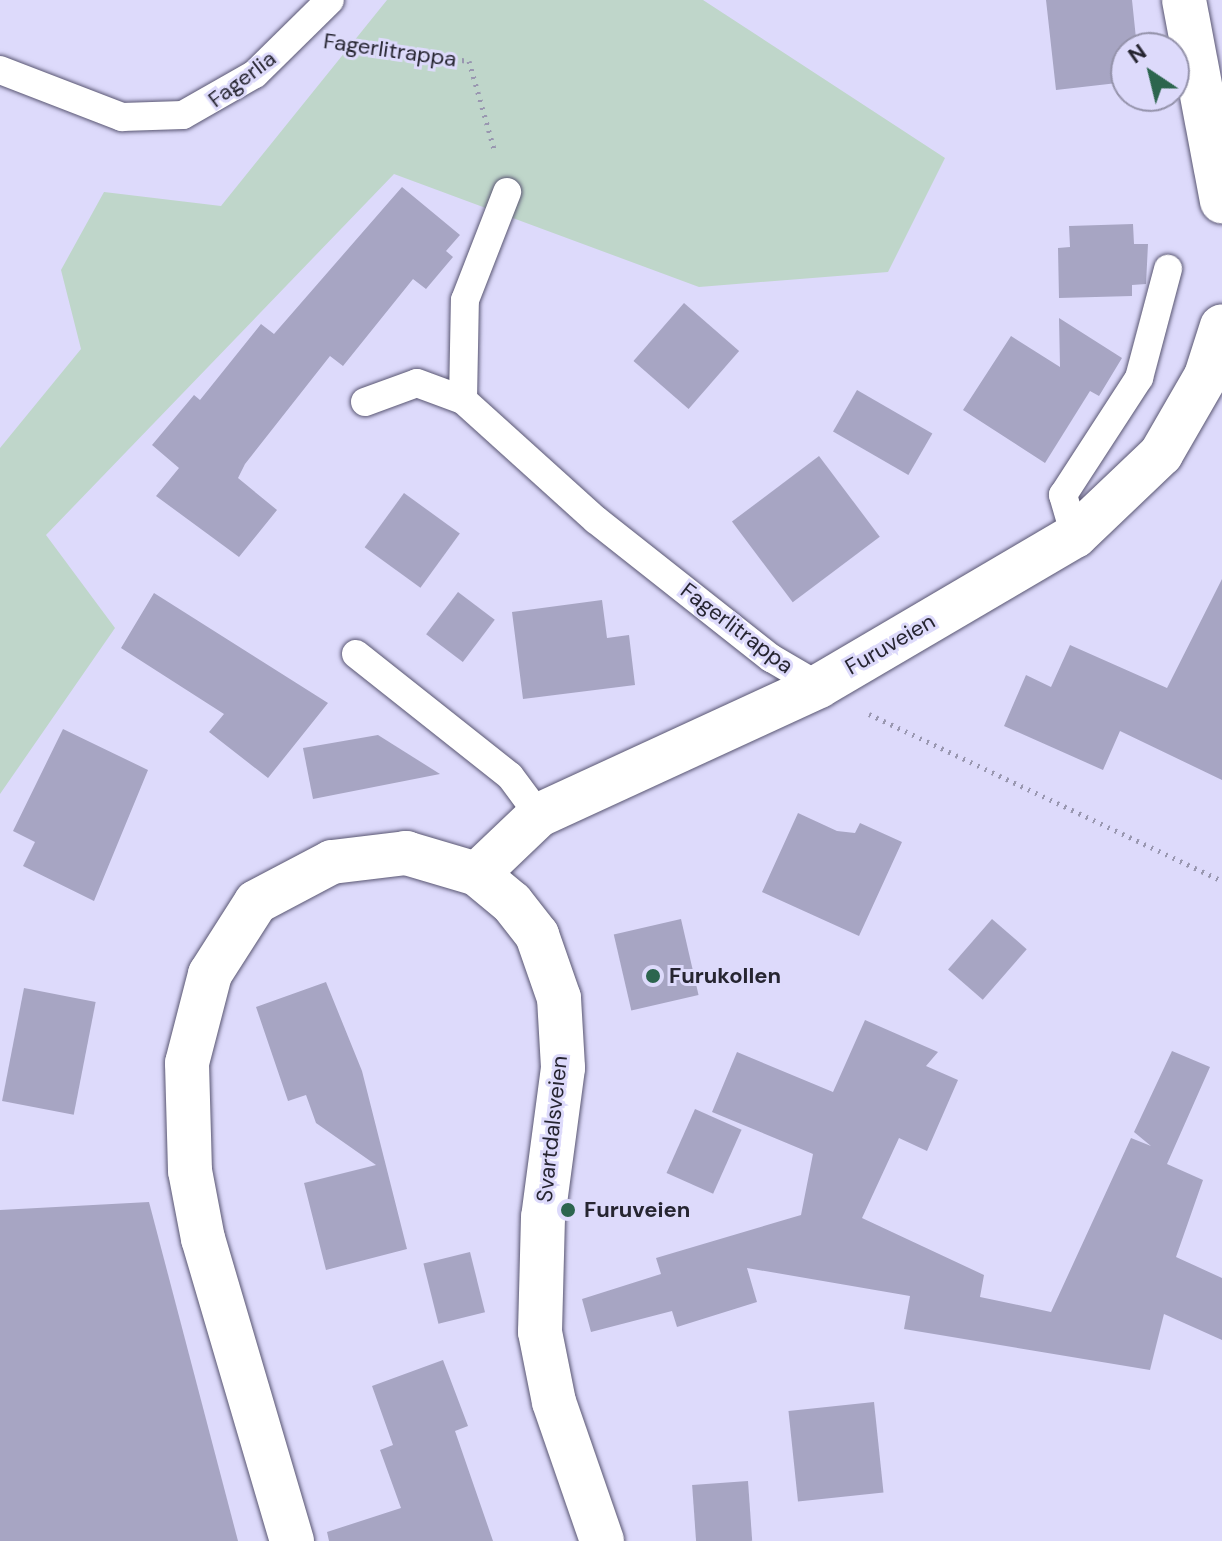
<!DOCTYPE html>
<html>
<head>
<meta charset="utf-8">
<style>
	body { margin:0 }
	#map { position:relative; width:1222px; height:1541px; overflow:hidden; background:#dddafb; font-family:"DM Sans",sans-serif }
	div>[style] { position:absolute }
	.green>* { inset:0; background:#bfd6ca }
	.building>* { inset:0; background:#a7a5c3; transform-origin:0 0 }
	.path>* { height:5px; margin-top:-2.5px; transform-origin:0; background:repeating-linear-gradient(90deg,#9997b0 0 2px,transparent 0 8px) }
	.roads { filter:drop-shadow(0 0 2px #595672) drop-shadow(0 0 2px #595672) }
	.service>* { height:28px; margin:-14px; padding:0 14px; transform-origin:14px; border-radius:14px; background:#fff }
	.minor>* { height:44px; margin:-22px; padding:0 22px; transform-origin:22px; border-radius:22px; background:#fff }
	.tertiary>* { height:44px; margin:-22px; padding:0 22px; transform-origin:22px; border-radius:22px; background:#fff }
	.dots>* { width:22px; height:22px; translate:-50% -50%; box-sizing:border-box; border:4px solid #dddafb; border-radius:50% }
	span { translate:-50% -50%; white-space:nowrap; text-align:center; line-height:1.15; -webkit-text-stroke:6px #dddafb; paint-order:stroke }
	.street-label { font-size:22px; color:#262531 }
	.poi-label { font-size:22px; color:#262531; font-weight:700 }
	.left { translate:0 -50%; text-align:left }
	.north { position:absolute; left:1110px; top:32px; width:80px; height:80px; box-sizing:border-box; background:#dddafb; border:2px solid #9492aa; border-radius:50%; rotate:325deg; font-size:22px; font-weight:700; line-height:32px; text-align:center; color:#262531 }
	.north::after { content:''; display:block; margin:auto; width:28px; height:36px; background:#2c654e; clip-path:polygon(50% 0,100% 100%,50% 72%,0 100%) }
</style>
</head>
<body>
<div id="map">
	<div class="green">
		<div style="clip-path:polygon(387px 0,703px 0,945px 158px,888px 272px,699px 287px,394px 174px,46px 535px,115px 628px,0 794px,0 448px,81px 349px,61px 270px,104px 192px,221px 206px)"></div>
	</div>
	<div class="building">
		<div style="clip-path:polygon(1046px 0,1132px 0,1137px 48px,1126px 48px,1126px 82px,1056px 90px)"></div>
		<div style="clip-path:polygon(402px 187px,460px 235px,446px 251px,453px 257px,426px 289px,413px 279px,343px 366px,330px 356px,245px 464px,238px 478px,277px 510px,239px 557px,156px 496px,179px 468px,152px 445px,194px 395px,200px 400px,261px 324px,274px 334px)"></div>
		<div style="clip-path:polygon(1133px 224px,1134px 244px,1148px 244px,1146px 284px,1132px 285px,1132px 296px,1059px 298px,1058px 248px,1070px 247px,1069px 226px)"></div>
		<div style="left:684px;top:303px;width:73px;height:77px;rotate:41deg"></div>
		<div style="clip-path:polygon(1059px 318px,1122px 358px,1099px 396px,1090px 391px,1045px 463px,963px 410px,1011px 336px,1060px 367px)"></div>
		<div style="left:857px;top:390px;width:87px;height:48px;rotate:30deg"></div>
		<div style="left:819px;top:456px;width:101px;height:109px;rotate:53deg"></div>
		<div style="left:404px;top:493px;width:69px;height:67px;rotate:36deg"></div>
		<div style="clip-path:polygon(1222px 579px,1222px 780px,1120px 731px,1103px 770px,1004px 726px,1026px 675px,1051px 687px,1070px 645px,1167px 688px)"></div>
		<div style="left:458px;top:592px;width:46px;height:53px;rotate:37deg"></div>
		<div style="clip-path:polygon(154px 593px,328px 703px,268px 778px,209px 732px,224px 714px,121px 648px)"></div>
		<div style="clip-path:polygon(602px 600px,607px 638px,629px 635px,635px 685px,523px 699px,512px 612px)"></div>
		<div style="clip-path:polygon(63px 729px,148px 770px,94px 901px,23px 866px,35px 842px,13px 831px)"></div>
		<div style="clip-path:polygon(378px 735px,440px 774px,313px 799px,303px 748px)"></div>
		<div style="clip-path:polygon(798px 813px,837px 831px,855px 833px,860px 823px,902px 842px,859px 936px,762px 892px)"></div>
		<div style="left:681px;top:919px;width:78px;height:69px;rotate:77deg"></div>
		<div style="left:992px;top:919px;width:46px;height:67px;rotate:41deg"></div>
		<div style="clip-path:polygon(326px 982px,362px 1071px,407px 1249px,326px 1270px,304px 1183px,376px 1165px,316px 1123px,306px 1095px,288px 1101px,256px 1007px)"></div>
		<div style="left:24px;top:988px;width:73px;height:115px;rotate:11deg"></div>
		<div style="clip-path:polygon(865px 1020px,938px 1052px,926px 1066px,958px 1080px,927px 1151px,899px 1138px,862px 1218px,984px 1275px,980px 1297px,1051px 1312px,1131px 1138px,1151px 1146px,1134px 1132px,1172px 1051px,1210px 1067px,1167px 1164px,1203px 1180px,1176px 1257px,1222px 1278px,1222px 1340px,1164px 1314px,1150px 1370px,904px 1329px,910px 1296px,747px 1268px,757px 1302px,677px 1327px,672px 1311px,591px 1332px,582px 1299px,661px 1274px,656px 1258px,801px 1215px,813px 1154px,712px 1112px,737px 1052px,833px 1092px)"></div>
		<div style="left:695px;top:1109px;width:51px;height:70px;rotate:24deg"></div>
		<div style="clip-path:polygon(149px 1202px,238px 1541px,0 1541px,0 1210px)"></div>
		<div style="left:470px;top:1252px;width:62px;height:48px;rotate:76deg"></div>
		<div style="clip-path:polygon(443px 1360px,468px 1426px,455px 1431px,493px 1541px,329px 1541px,327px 1532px,401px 1508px,380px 1450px,393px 1445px,372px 1386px)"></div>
		<div style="left:874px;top:1402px;width:91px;height:86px;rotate:84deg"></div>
		<div style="left:748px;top:1481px;width:60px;height:56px;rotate:86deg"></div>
	</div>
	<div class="path">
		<div style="left:343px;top:44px;width:127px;rotate:7.7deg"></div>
		<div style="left:469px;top:61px;width:95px;rotate:74.1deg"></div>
		<div style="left:869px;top:714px;width:391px;rotate:25.3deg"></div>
	</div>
	<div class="roads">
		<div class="service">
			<div style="left:0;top:70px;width:131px;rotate:21.1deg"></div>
			<div style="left:122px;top:117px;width:61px;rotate:-1.9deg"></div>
			<div style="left:183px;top:115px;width:83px;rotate:-29.7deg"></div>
			<div style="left:255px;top:74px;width:105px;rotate:-44.6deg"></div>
			<div style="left:463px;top:400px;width:100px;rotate:-88.9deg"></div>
			<div style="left:465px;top:300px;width:116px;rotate:-68.7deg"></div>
			<div style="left:365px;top:402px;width:55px;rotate:-20.1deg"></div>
			<div style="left:417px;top:383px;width:49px;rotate:20.3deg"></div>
			<div style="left:463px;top:400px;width:179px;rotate:42.1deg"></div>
			<div style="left:596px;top:520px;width:223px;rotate:38.3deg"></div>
			<div style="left:771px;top:658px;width:56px;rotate:30.3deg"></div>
			<div style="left:1075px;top:536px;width:43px;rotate:-106.3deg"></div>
			<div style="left:1063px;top:495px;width:140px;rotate:-57deg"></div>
			<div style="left:1139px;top:378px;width:113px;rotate:-75.1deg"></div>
			<div style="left:356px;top:654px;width:196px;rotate:38.4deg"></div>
			<div style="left:510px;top:776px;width:49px;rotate:53.4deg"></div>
		</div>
		<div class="minor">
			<div style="left:1184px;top:0;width:205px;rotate:79.3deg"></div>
			<div style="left:477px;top:874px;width:86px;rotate:-43.6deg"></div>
			<div style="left:539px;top:815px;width:308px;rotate:-24.7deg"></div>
			<div style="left:819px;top:686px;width:297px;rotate:-30.4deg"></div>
			<div style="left:1075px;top:536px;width:119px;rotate:-43.6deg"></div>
			<div style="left:1161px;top:454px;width:90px;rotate:-60deg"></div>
			<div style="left:1206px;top:376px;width:52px;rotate:-72.3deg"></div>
		</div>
		<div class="tertiary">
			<div style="left:292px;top:1541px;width:315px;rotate:-106.4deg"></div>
			<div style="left:203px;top:1239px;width:69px;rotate:-100.8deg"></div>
			<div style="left:190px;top:1171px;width:108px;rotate:-91.6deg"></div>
			<div style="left:187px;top:1063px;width:92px;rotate:-75.5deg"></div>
			<div style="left:210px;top:974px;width:85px;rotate:-57.4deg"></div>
			<div style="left:256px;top:902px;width:86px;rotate:-27.8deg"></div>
			<div style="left:332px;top:862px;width:75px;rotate:-6.9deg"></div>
			<div style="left:406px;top:853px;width:74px;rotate:16.5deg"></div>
			<div style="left:477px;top:874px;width:45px;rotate:39.6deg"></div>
			<div style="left:512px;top:903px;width:41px;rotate:52deg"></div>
			<div style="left:537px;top:935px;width:67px;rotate:70.8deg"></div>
			<div style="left:559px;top:998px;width:70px;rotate:86.7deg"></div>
			<div style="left:563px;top:1068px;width:150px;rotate:97.6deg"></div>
			<div style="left:543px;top:1217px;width:115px;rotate:91.5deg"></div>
			<div style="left:540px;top:1332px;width:71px;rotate:78.7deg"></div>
			<div style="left:554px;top:1402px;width:147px;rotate:70.9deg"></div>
		</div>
	</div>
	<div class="dots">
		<div style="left:653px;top:976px;background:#2c654e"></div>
		<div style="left:568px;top:1210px;background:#2c654e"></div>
	</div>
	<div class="street-label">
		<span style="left:390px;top:50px;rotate:8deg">Fagerlitrappa</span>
		<span style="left:242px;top:79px;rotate:-37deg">Fagerlia</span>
		<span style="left:737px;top:628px;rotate:37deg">Fagerlitrappa</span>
		<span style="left:890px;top:644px;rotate:-30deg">Furuveien</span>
		<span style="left:552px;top:1129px;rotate:-84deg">Svartdalsveien</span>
	</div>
	<div class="poi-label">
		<span class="left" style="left:669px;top:976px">Furukollen</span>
		<span class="left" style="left:584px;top:1210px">Furuveien</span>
	</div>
	<div class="north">N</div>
</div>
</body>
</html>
